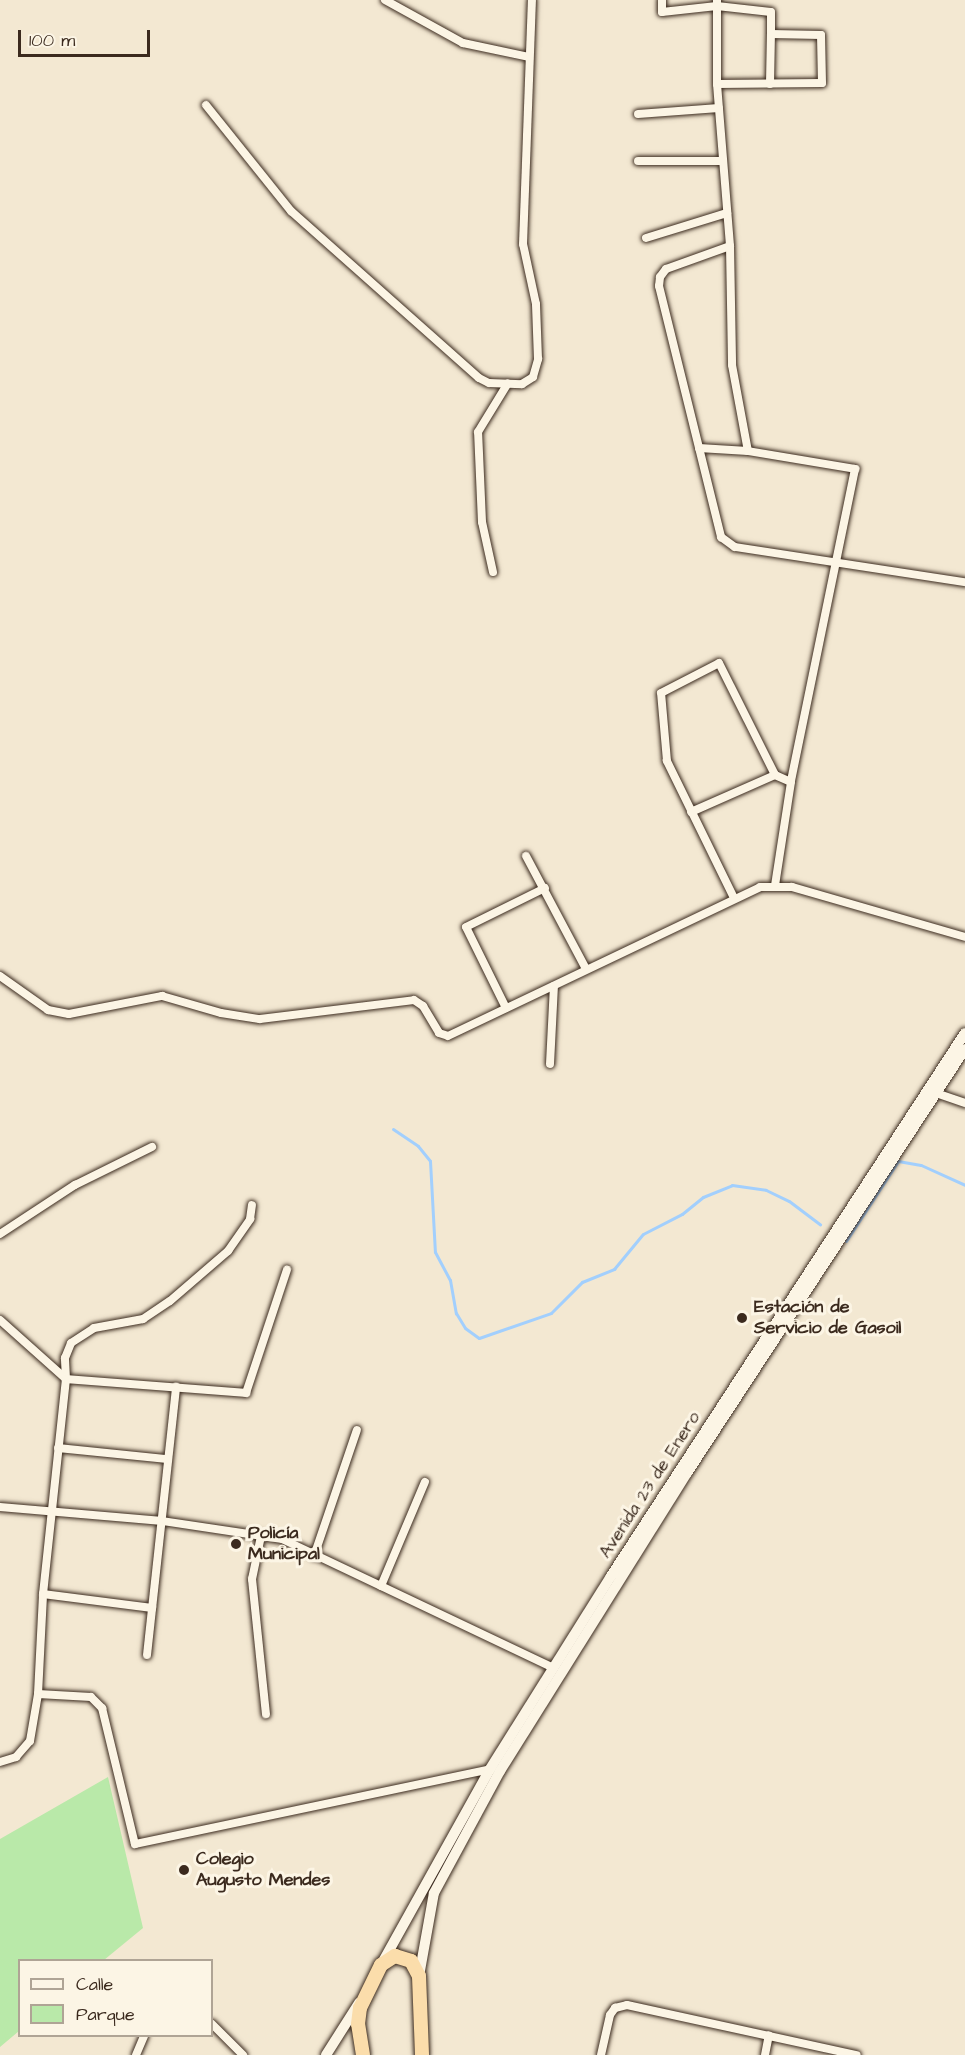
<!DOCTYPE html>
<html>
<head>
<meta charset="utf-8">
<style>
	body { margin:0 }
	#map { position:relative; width:965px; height:2055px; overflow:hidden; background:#f3e8d2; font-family:"Architects Daughter",sans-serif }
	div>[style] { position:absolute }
	.green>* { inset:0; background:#b9e9a9 }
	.stream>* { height:3px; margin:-1.5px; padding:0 1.5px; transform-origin:1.5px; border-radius:1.5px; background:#a2cffd }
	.roads { filter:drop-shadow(0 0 2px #3b2a1e) drop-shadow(0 0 2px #3b2a1e) }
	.street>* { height:8px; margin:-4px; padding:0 4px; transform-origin:4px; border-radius:4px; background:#fcf5e5 }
	.secondary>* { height:10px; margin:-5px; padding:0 5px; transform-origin:5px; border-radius:5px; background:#fcf5e5 }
	.highway>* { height:14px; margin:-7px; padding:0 7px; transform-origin:7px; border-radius:7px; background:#fbddab }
	.dots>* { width:16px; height:16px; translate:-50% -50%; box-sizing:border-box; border:3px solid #fcf5e5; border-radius:50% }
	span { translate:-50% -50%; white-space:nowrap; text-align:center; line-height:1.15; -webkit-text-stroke:6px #fcf5e5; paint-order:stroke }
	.poi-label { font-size:18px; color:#3b2a1e; font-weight:700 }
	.left { translate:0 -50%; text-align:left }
	.street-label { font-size:18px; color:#3b2a1e }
	.legend { position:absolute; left:18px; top:1959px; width:195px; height:78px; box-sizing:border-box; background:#fcf5e5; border:2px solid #afa495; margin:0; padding:8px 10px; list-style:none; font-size:18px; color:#3b2a1e }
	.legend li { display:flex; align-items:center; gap:12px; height:30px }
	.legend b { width:30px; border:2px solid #afa495 }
	.scale { position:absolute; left:18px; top:30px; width:132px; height:27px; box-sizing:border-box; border:3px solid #3b2a1e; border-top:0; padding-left:8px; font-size:18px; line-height:21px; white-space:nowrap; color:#3b2a1e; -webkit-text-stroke:4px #fcf5e5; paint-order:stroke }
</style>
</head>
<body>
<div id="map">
	<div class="green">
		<div style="clip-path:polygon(108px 1777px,143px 1928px,104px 1960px,20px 1960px,19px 2031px,0 2047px,0 1839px)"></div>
	</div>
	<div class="stream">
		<div style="left:393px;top:1129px;width:30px;rotate:34deg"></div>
		<div style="left:418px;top:1146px;width:19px;rotate:51deg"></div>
		<div style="left:430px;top:1161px;width:91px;rotate:86.9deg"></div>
		<div style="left:435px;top:1252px;width:32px;rotate:62deg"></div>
		<div style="left:450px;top:1280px;width:34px;rotate:80deg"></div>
		<div style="left:456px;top:1313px;width:17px;rotate:59deg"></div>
		<div style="left:465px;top:1328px;width:17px;rotate:36deg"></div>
		<div style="left:479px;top:1338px;width:76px;rotate:-19.1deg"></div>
		<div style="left:551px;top:1313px;width:44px;rotate:-45deg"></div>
		<div style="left:582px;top:1282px;width:35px;rotate:-22deg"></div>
		<div style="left:614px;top:1269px;width:45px;rotate:-50.4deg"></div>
		<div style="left:643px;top:1234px;width:44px;rotate:-27.1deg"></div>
		<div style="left:682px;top:1214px;width:27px;rotate:-39deg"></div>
		<div style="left:703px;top:1197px;width:31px;rotate:-22deg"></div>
		<div style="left:732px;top:1185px;width:34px;rotate:8deg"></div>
		<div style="left:766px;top:1190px;width:25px;rotate:26deg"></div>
		<div style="left:789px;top:1201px;width:39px;rotate:37deg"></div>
		<div style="left:846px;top:1241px;width:95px;rotate:-57deg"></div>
		<div style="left:898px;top:1161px;width:23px;rotate:10deg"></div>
		<div style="left:921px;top:1165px;width:48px;rotate:24.4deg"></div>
	</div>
	<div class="roads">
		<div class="street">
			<div style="left:385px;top:0;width:89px;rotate:28.9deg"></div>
			<div style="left:463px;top:43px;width:67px;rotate:12deg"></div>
			<div style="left:662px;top:0;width:12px;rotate:90deg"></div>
			<div style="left:662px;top:12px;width:55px;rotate:-6.2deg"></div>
			<div style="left:717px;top:6px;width:54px;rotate:6.3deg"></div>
			<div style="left:771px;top:12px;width:22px;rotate:90deg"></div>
			<div style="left:771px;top:34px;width:50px;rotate:1.1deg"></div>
			<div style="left:821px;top:35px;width:48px;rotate:88.8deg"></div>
			<div style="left:822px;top:83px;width:105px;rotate:179.5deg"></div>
			<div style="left:717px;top:0;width:84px;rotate:90deg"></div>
			<div style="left:717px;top:84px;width:163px;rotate:85.4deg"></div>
			<div style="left:730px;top:246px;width:119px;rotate:89deg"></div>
			<div style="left:732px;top:365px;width:87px;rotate:79.5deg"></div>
			<div style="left:770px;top:84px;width:50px;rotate:-88.9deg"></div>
			<div style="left:206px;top:105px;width:136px;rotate:51.3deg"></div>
			<div style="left:291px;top:211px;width:251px;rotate:41.6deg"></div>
			<div style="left:479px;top:378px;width:11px;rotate:27deg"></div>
			<div style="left:489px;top:383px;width:33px;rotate:2deg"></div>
			<div style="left:522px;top:384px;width:13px;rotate:-32deg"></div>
			<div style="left:533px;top:377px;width:19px;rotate:-74deg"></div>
			<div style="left:538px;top:359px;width:55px;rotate:-92.1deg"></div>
			<div style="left:536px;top:304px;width:61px;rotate:-102.2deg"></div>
			<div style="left:523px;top:244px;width:244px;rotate:-87.9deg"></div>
			<div style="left:638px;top:114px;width:81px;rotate:-4.2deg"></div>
			<div style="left:638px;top:161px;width:84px"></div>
			<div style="left:646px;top:238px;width:85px;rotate:-17.2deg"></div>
			<div style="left:730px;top:246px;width:68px;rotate:160.2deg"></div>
			<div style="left:666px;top:269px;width:10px;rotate:127deg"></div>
			<div style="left:660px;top:277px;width:9px;rotate:96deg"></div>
			<div style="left:659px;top:286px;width:259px;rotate:76.1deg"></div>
			<div style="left:721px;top:537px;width:17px;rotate:36deg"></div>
			<div style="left:735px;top:547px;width:233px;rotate:8.7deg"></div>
			<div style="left:699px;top:448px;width:49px;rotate:3.5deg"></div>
			<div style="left:748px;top:451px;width:109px;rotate:9.5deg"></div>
			<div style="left:855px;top:469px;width:319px;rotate:101.6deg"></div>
			<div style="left:791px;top:782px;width:104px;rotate:98.8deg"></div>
			<div style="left:493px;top:572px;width:51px;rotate:-102.4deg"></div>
			<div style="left:482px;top:522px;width:90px;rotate:-92.5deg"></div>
			<div style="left:478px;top:432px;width:57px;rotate:-58.5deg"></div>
			<div style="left:691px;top:812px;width:92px;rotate:-23.8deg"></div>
			<div style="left:526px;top:856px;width:128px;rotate:62deg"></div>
			<div style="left:734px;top:898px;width:153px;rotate:-116.1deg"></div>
			<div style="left:667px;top:761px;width:68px;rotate:-95deg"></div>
			<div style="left:661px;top:693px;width:65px;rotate:-27.3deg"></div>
			<div style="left:719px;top:663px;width:125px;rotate:63.4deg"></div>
			<div style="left:775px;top:775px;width:17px;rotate:24deg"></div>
			<div style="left:0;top:976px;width:59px;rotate:35.3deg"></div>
			<div style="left:48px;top:1010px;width:21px;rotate:11deg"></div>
			<div style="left:69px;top:1014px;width:95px;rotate:-11deg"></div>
			<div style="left:162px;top:996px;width:61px;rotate:16.1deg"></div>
			<div style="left:221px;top:1013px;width:39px;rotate:9deg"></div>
			<div style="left:260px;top:1019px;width:155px;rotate:-7deg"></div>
			<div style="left:414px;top:1000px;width:11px;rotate:34deg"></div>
			<div style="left:423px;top:1006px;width:31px;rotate:59deg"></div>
			<div style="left:439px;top:1033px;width:9px;rotate:18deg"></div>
			<div style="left:448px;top:1036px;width:346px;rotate:-25.5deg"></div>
			<div style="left:760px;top:887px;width:32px"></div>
			<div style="left:792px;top:887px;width:180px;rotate:16.1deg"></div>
			<div style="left:506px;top:1008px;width:90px;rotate:-116.3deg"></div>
			<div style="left:466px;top:927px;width:88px;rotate:-26.3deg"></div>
			<div style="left:550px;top:1064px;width:78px;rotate:-87.1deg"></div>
			<div style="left:936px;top:1093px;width:31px;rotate:19deg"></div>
			<div style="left:0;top:1234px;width:90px;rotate:-33.2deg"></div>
			<div style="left:75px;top:1185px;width:86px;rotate:-26.3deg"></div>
			<div style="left:0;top:1320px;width:89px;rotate:41.8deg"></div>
			<div style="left:66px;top:1379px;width:21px;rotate:-93deg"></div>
			<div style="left:65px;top:1358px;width:16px;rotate:-68deg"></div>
			<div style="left:71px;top:1343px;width:27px;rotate:-33deg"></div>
			<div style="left:94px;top:1328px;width:50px;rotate:-10.4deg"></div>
			<div style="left:143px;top:1319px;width:32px;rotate:-34deg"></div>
			<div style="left:170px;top:1301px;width:77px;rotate:-40.8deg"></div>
			<div style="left:228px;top:1251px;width:39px;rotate:-55deg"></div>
			<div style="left:250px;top:1219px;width:14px;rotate:-82deg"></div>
			<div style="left:58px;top:1448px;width:110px;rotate:5.8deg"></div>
			<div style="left:0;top:1507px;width:163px;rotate:4.9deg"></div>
			<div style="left:162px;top:1521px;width:121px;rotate:8.5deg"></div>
			<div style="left:282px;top:1539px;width:301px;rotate:25.4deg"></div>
			<div style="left:261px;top:1536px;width:44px;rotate:101.8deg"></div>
			<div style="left:252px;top:1579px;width:136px;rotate:84.1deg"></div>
			<div style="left:314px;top:1556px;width:133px;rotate:-71.2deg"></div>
			<div style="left:381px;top:1586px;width:113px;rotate:-67.1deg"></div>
			<div style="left:43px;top:1594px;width:110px;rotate:7.3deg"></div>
			<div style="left:147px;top:1655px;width:270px;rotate:-83.8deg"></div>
			<div style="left:38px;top:1694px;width:53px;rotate:3.2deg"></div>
			<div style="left:91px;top:1697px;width:16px;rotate:45deg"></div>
			<div style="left:102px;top:1708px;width:140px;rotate:76.4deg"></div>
			<div style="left:135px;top:1844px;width:363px;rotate:-11.9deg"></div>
			<div style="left:0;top:1762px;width:17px;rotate:-17deg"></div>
			<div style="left:16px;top:1757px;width:21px;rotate:-49deg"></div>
			<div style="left:30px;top:1741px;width:48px;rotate:-80.3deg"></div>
			<div style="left:38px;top:1694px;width:100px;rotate:-87.1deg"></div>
			<div style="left:43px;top:1594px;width:216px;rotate:-83.9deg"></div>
			<div style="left:66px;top:1379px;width:181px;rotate:4.4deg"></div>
			<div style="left:246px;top:1393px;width:130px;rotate:-71.6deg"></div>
			<div style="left:212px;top:2024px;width:44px;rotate:45deg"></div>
			<div style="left:136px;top:2055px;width:21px;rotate:-67deg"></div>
			<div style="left:601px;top:2055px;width:41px;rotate:-77.3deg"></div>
			<div style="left:610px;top:2015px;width:9px;rotate:-54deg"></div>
			<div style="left:615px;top:2008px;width:12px;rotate:-14deg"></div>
			<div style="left:627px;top:2005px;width:235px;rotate:12.3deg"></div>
			<div style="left:765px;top:2055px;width:20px;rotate:-79deg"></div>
		</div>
		<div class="secondary">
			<div style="left:381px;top:1965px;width:224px;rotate:-60.9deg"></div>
			<div style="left:490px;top:1769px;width:228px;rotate:-57.9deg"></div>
			<div style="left:611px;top:1576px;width:648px;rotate:-56.9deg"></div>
			<div style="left:419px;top:1976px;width:84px;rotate:-79.8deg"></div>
			<div style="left:434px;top:1893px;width:139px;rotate:-61.6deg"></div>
			<div style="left:500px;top:1771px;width:352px;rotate:-57.9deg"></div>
			<div style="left:687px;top:1473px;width:507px;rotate:-56.75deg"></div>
			<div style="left:326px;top:2055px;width:62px;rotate:-57.6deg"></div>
		</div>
		<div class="highway">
			<div style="left:363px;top:2055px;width:31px;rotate:-99deg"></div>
			<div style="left:358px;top:2024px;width:16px;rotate:-83deg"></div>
			<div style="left:360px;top:2008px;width:48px;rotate:-64deg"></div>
			<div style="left:381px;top:1965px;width:17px;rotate:-33deg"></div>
			<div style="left:395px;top:1956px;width:17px;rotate:17deg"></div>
			<div style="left:411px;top:1961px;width:17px;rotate:62deg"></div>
			<div style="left:419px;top:1976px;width:79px;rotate:87.8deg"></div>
		</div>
	</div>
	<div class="dots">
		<div style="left:742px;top:1318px;background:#3b2a1e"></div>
		<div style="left:236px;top:1544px;background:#3b2a1e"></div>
		<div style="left:184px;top:1870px;background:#3b2a1e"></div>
	</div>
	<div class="poi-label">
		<span class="left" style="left:754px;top:1318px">Estación de<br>Servicio de Gasoil</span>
		<span class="left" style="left:248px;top:1544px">Policía<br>Municipal</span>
		<span class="left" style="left:196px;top:1870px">Colegio<br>Augusto Mendes</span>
	</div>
	<div class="street-label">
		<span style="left:650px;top:1485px;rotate:-57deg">Avenida 23 de Enero</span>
	</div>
	<ul class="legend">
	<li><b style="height:8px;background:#fcf5e5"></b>Calle</li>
	<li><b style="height:16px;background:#b9e9a9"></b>Parque</li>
	</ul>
	<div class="scale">100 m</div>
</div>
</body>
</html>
